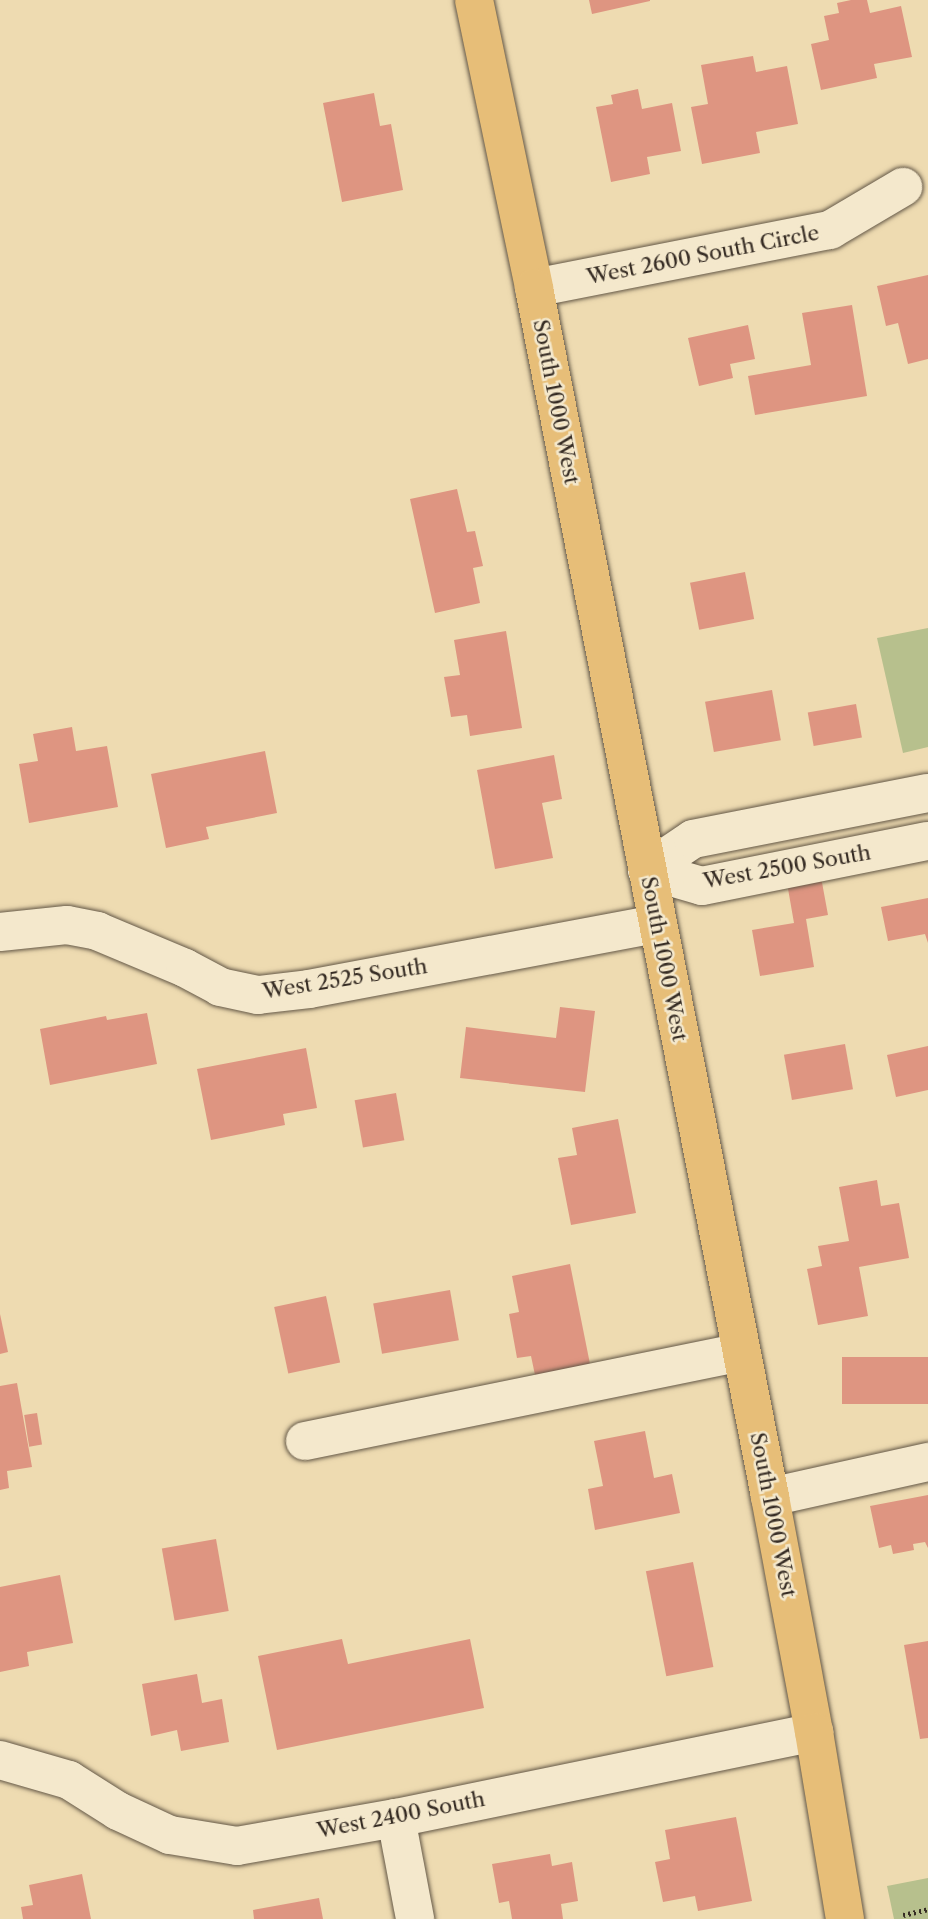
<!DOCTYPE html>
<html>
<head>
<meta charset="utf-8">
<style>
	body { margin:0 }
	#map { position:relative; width:928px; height:1919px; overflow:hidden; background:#eedbb1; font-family:"Libre Caslon Text",serif }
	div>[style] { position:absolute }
	.green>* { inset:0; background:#b7c08d }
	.building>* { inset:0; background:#de9581; transform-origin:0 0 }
	.path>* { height:4.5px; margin-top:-2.25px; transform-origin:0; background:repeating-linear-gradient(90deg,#362c24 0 2px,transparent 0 5.5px) }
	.roads { filter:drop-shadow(0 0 2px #645847) drop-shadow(0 0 2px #645847) }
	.minor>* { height:38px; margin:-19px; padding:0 19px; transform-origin:19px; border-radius:19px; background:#f4e8cc }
	.major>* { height:38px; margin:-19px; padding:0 19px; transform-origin:19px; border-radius:19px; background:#e7be78 }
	span { translate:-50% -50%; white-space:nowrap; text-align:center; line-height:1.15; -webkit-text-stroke:5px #f4e8cc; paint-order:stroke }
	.street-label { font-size:21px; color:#362c24 }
</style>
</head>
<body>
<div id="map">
	<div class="green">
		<div style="clip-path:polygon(928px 628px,928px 747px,903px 753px,877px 638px)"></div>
		<div style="clip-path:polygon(928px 1878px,928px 1919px,894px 1919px,887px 1886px)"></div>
	</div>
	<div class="building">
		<div style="clip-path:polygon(589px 0,650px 0,650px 1px,592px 14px)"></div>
		<div style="clip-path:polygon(851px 0,867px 0,870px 13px,901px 6px,912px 57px,874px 64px,877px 78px,821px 90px,811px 44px,829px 40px,824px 16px,839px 13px,837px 3px)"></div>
		<div style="clip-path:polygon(753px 56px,756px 72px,787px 66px,798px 124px,756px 132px,760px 153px,702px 164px,691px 107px,708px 104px,701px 65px)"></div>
		<div style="clip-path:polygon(638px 89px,642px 109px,672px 103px,681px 151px,647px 157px,650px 174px,611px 182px,596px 107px,613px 104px,611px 95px)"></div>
		<div style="clip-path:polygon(374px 93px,380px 126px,391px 124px,403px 190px,342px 202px,323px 103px)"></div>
		<div style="clip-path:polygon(928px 275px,928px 359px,908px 364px,898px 323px,886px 326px,877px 286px)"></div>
		<div style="clip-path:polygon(852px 305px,867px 396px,755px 415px,748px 376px,811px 365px,802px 313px)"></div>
		<div style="clip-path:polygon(748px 325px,755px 359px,730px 364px,733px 378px,699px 386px,688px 338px)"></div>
		<div style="clip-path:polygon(457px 489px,467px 532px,475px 531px,483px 566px,473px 568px,480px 603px,435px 613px,410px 499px)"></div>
		<div style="left:745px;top:572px;width:48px;height:56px;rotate:79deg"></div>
		<div style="clip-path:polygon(506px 631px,522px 728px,470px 736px,467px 715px,451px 717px,444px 677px,460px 675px,454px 640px)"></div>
		<div style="left:772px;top:690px;width:51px;height:68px;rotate:80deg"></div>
		<div style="left:856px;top:704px;width:34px;height:49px;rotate:80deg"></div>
		<div style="clip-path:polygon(72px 727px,76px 751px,107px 746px,118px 807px,29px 823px,19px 764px,38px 761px,33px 734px)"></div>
		<div style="clip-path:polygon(265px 751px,277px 813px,206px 827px,209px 839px,166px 848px,151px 774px)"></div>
		<div style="clip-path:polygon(554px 755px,562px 799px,542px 803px,553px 858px,495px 869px,477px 770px)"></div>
		<div style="clip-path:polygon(821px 877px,828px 915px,806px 919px,814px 967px,760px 976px,752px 930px,794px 923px,787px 883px)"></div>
		<div style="clip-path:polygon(928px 898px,928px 943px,925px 934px,888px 941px,881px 907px)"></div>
		<div style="clip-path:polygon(560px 1007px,595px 1011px,585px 1092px,460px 1078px,466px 1027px,556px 1038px)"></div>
		<div style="clip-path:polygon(147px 1013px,157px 1064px,50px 1085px,40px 1029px,106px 1016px,107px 1020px)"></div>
		<div style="left:845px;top:1044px;width:46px;height:62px;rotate:80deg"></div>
		<div style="clip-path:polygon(928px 1046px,928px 1090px,896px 1097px,887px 1055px)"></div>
		<div style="clip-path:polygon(306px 1048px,317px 1108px,283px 1114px,285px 1125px,211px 1140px,197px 1069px)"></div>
		<div style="left:396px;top:1093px;width:48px;height:42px;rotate:80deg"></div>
		<div style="clip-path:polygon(618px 1119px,636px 1213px,571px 1225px,558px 1158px,577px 1155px,572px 1128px)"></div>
		<div style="clip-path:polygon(877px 1180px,881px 1206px,899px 1203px,909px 1258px,859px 1267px,868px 1316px,818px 1325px,807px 1269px,822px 1266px,818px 1246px,849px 1241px,839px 1187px)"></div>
		<div style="clip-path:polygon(570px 1264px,593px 1379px,535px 1375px,531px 1356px,517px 1358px,509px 1314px,519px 1312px,512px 1276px)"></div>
		<div style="left:450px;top:1290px;width:51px;height:78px;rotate:80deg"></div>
		<div style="left:326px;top:1296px;width:68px;height:53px;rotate:78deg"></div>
		<div style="clip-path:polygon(0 1314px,8px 1352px,0 1354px)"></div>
		<div style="left:928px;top:1357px;width:47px;height:86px;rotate:90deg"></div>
		<div style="clip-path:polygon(17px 1383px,32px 1467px,7px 1471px,9px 1488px,0 1490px,0 1386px)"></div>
		<div style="left:37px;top:1413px;width:32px;height:13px;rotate:81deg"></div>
		<div style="clip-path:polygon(645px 1431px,654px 1478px,672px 1474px,680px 1513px,595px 1530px,588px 1489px,603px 1486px,594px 1441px)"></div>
		<div style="clip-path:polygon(928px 1495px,928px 1548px,925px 1542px,913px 1544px,914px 1550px,893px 1554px,891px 1545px,879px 1548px,870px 1506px)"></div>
		<div style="left:216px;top:1539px;width:73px;height:55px;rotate:80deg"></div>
		<div style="left:693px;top:1562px;width:107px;height:48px;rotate:79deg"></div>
		<div style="clip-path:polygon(60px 1575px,73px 1643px,27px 1652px,29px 1666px,0 1672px,0 1587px)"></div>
		<div style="clip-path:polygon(342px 1639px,348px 1664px,470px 1639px,484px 1708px,277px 1750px,258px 1656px)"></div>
		<div style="clip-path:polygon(928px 1641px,928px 1738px,920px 1739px,904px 1645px)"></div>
		<div style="clip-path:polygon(197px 1674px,202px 1703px,222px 1699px,229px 1742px,181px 1751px,177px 1730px,151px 1736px,142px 1684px)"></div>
		<div style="clip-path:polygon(736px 1817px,752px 1901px,698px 1911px,695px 1896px,663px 1902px,655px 1862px,670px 1859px,665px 1830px)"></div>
		<div style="clip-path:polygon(550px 1854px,552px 1866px,572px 1862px,578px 1901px,561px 1904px,563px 1919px,512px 1919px,509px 1901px,499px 1903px,492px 1864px)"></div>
		<div style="clip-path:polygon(82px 1874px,91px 1919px,23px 1919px,21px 1907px,33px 1905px,29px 1885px)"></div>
		<div style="clip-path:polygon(319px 1898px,323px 1919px,254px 1919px,253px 1910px)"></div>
	</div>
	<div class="path">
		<div style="left:903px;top:1915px;width:26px;rotate:-13deg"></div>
	</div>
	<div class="roads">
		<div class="minor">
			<div style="left:534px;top:288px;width:302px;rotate:-11.1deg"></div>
			<div style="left:830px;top:230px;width:85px;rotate:-30.5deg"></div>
			<div style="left:647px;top:870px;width:55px;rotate:-34deg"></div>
			<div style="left:693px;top:839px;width:239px;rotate:-11.1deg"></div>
			<div style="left:647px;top:870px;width:57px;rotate:16.2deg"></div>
			<div style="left:702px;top:886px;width:230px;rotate:-11.3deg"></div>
			<div style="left:0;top:932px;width:67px;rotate:-6deg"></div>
			<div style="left:67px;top:925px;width:31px;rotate:11deg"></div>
			<div style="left:97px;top:931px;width:95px;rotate:22.8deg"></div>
			<div style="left:185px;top:968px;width:40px;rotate:28deg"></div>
			<div style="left:220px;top:987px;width:39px;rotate:12deg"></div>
			<div style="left:258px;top:995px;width:51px;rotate:-6.7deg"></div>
			<div style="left:309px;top:989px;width:355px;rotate:-10.6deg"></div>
			<div style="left:305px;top:1441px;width:445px;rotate:-11.5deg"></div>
			<div style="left:770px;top:1497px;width:162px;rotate:-12.5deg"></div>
			<div style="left:0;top:1760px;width:72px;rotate:16.2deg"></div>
			<div style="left:69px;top:1780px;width:58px;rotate:32.3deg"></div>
			<div style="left:118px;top:1811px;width:57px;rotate:24.8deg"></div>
			<div style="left:170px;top:1835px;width:68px;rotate:9.3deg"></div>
			<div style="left:237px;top:1846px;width:161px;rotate:-10deg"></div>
			<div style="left:396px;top:1818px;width:427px;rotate:-11.6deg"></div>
			<div style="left:396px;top:1818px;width:103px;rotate:79.3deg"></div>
		</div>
		<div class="major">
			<div style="left:474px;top:0;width:294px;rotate:78.2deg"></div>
			<div style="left:534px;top:288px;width:1232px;rotate:78.95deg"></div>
			<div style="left:770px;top:1497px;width:239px;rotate:79.4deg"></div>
			<div style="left:814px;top:1732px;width:190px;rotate:80.6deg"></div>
		</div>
	</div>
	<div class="street-label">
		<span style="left:703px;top:255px;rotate:-11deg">West 2600 South Circle</span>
		<span style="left:556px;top:402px;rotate:79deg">South 1000 West</span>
		<span style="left:787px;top:867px;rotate:-10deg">West 2500 South</span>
		<span style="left:664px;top:959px;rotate:79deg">South 1000 West</span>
		<span style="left:345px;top:979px;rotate:-9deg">West 2525 South</span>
		<span style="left:773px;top:1515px;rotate:79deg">South 1000 West</span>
		<span style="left:401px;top:1815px;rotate:-11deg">West 2400 South</span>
	</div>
</div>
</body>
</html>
